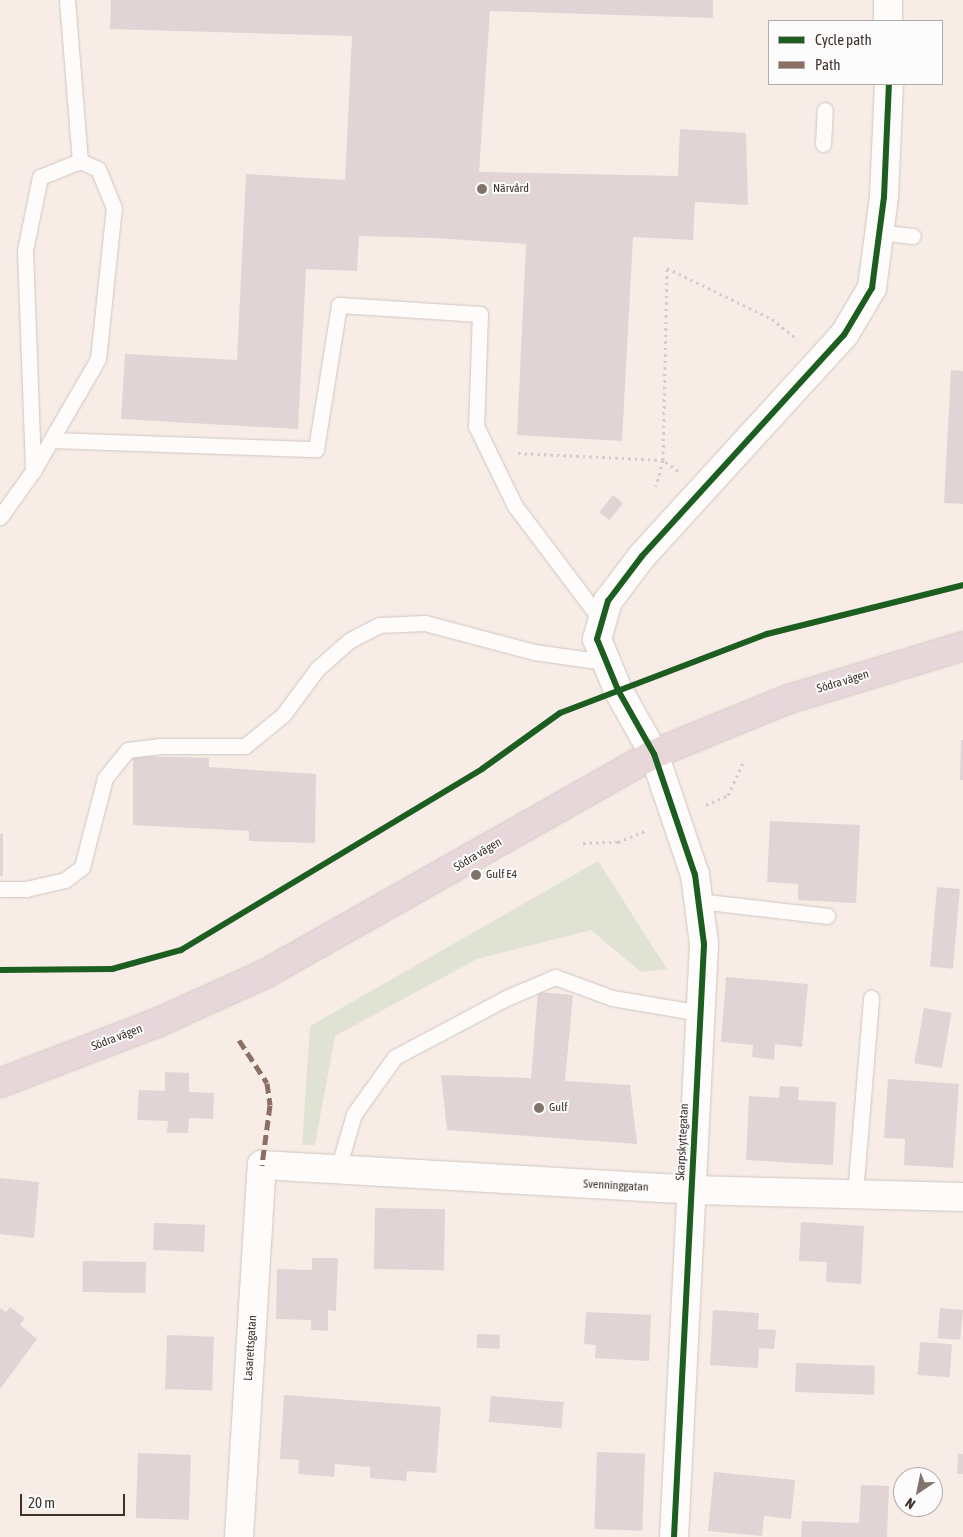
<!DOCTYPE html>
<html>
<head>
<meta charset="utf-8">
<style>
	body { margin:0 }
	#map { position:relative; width:963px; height:1537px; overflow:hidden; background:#f7ece6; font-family:"Asap Condensed",sans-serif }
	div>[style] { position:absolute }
	.green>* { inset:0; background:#e0e3d4 }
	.building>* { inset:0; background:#e0d5d4; transform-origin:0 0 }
	.path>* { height:3px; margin-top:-1.5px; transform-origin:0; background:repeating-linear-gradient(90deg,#d1cdca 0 2.5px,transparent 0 6.5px) }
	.roads { filter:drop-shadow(0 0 1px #d0c6c0) drop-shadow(0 0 1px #d0c6c0) }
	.lane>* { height:15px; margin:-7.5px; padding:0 7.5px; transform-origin:7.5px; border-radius:7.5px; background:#fefcfb }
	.street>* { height:28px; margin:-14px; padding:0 14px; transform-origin:14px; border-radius:14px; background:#fefcfb }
	.highway>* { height:28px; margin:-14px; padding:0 14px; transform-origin:14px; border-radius:14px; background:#e7d7db }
	.quiet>* { height:5px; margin-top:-2.5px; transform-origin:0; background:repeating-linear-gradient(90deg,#8d6e63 0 10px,transparent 0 15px) }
	.cycleway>* { height:6px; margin:-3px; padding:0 3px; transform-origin:3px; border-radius:3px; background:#1b5e20 }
	.dots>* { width:14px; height:14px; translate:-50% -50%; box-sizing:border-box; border:2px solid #fcfcfc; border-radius:50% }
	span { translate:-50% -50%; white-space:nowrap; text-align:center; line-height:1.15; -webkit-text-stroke:4px #fcfcfc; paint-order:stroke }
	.poi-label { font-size:12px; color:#3e322b }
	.left { translate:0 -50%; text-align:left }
	.street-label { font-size:12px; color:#3e322b }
	.legend { position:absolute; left:768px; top:20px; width:175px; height:65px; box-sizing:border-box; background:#fcfcfc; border:1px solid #b0aba8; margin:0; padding:6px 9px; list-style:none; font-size:15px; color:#3e322b }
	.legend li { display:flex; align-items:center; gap:10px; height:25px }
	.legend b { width:25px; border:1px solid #b0aba8 }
	.north { position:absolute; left:893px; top:1467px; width:50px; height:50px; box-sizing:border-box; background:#fcfcfc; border:1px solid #b0aba8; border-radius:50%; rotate:214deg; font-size:14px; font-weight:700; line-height:20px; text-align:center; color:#3e322b }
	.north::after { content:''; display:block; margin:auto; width:18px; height:22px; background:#7f736c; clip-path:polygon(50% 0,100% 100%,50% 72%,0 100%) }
	.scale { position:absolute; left:20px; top:1494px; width:105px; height:22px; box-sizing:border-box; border:2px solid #3e322b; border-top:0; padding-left:6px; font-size:15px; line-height:18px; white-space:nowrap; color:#3e322b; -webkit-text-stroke:4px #fcfcfc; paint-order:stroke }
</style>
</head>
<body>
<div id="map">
	<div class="green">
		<div style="clip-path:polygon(598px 861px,667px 969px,641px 972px,591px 930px,477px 959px,335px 1036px,315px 1145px,302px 1145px,310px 1026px)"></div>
	</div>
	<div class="building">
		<div style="clip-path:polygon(111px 0,713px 0,713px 18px,490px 11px,479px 172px,678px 176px,680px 129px,746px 133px,748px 205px,695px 202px,693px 240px,633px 237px,622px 441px,517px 435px,526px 244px,434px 238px,359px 236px,357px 271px,306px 269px,298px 429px,121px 419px,125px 354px,237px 360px,246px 174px,345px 180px,352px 36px,110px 29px)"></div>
		<div style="clip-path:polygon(951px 370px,963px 371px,963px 504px,944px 503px)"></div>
		<div style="left:613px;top:495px;width:13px;height:22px;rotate:39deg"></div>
		<div style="clip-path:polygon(961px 740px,963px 740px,963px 780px,960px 780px)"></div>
		<div style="clip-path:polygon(133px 756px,209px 758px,209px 767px,316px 774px,315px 843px,249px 841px,249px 831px,133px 825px)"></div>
		<div style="clip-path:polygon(770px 821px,860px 825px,856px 903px,798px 900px,798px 884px,767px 882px)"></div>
		<div style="left:0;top:834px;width:3px;height:42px"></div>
		<div style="left:937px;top:887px;width:23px;height:80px;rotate:5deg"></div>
		<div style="clip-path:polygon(726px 977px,808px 984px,802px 1047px,775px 1044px,774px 1060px,752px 1057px,753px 1045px,721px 1042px)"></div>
		<div style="clip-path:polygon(538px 992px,573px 995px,565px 1081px,630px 1085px,637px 1144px,447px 1130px,441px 1075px,531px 1078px)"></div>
		<div style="left:924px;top:1008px;width:28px;height:56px;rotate:10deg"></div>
		<div style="clip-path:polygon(165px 1072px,189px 1073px,189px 1092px,214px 1093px,213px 1119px,189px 1118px,188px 1133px,167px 1133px,168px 1121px,137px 1120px,139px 1090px,165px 1091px)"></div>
		<div style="clip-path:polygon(888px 1079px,959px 1084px,953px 1168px,904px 1165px,905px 1139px,884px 1138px)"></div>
		<div style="clip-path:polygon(780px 1086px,799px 1087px,798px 1100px,836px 1102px,833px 1165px,746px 1160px,749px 1096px,779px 1098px)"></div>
		<div style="clip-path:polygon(0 1178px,39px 1182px,34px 1238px,0 1234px)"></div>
		<div style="left:375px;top:1208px;width:70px;height:61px;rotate:1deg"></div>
		<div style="clip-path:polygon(801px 1222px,864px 1226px,861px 1284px,826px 1282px,827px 1262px,799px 1261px)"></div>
		<div style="left:154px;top:1223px;width:51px;height:27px;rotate:2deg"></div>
		<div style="clip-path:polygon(312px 1258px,338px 1258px,336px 1311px,328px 1310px,328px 1331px,311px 1330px,311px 1320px,276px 1319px,277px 1269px,312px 1270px)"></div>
		<div style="left:83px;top:1261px;width:63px;height:31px;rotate:1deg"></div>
		<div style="clip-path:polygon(10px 1307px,25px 1318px,20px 1325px,37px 1339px,0 1389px,0 1308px,6px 1312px)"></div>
		<div style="left:940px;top:1308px;width:23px;height:30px;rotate:5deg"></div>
		<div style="clip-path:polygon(713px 1310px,759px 1313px,758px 1329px,776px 1330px,774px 1349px,759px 1348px,758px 1368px,710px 1365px)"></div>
		<div style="clip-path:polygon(586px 1312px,651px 1315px,649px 1361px,595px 1358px,596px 1345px,584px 1344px)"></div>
		<div style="left:477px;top:1334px;width:23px;height:14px;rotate:2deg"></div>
		<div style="left:167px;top:1335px;width:47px;height:54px;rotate:2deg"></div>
		<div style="left:920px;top:1342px;width:32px;height:33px;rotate:4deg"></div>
		<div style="left:796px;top:1363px;width:79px;height:29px;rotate:2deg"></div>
		<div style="clip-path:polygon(284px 1395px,441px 1407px,436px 1473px,407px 1471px,406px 1481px,370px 1478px,370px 1467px,335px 1464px,334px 1477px,298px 1474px,299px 1460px,280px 1459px)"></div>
		<div style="left:491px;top:1396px;width:73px;height:26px;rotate:5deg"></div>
		<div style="left:597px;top:1452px;width:48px;height:77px;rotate:2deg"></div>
		<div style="left:138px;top:1453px;width:53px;height:65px;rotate:2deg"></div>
		<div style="clip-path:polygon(958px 1454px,963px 1454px,963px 1474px,957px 1474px)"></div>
		<div style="clip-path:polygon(714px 1472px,795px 1480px,791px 1519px,764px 1516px,762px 1536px,708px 1531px)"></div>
		<div style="clip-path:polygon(861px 1485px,889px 1486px,887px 1537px,801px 1537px,802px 1521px,859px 1523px)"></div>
	</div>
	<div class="path">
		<div style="left:518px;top:453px;width:145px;rotate:2.8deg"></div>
		<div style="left:663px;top:460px;width:27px;rotate:105deg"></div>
		<div style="left:678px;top:471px;width:19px;rotate:-144deg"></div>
		<div style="left:663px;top:460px;width:192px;rotate:-88.8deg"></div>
		<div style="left:667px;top:268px;width:117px;rotate:25.9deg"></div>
		<div style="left:772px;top:319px;width:33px;rotate:39deg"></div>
		<div style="left:706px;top:805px;width:24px;rotate:-24deg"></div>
		<div style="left:728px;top:795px;width:38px;rotate:-65deg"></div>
		<div style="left:583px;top:843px;width:35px;rotate:-2deg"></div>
		<div style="left:618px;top:842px;width:31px;rotate:-22deg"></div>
	</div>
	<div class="roads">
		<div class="lane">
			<div style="left:67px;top:0;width:162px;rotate:85.4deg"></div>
			<div style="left:823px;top:144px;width:34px;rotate:-87deg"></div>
			<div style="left:879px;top:232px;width:34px;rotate:7deg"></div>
			<div style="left:52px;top:440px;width:264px;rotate:2deg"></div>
			<div style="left:316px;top:449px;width:146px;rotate:-80.9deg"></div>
			<div style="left:339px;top:305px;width:141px;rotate:3.7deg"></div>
			<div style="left:480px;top:314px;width:112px;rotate:92deg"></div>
			<div style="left:476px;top:426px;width:89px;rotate:64deg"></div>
			<div style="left:515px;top:506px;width:141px;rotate:53deg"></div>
			<div style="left:0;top:517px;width:57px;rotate:-54.3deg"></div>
			<div style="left:33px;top:471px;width:129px;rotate:-59.9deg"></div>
			<div style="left:98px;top:359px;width:152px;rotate:-84deg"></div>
			<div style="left:114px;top:208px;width:42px;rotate:-112.3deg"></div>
			<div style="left:98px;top:169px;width:20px;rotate:-156deg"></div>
			<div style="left:80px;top:161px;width:43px;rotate:158.2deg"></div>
			<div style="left:40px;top:177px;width:75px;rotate:101.6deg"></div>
			<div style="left:25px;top:250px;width:221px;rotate:87.9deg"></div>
			<div style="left:0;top:889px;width:26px"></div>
			<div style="left:26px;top:889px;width:40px;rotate:-13deg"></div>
			<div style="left:65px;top:880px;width:21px;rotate:-37deg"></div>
			<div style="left:82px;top:867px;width:92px;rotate:-75.5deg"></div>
			<div style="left:105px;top:778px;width:36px;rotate:-51deg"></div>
			<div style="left:128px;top:750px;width:32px;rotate:-7deg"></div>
			<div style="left:160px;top:746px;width:85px"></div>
			<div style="left:245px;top:746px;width:49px;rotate:-39.2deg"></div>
			<div style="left:283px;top:715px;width:57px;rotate:-53.5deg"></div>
			<div style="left:317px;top:669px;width:44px;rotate:-41.3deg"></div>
			<div style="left:350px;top:640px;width:33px;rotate:-27deg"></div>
			<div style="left:379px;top:625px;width:46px;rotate:-2.5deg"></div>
			<div style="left:425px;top:623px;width:113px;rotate:14.9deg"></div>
			<div style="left:534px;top:652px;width:71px;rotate:8.1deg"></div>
			<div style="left:698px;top:901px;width:130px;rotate:6.6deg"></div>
			<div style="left:338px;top:1169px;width:57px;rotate:-73.8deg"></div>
			<div style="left:354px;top:1114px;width:70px;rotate:-54.3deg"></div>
			<div style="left:395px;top:1057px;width:123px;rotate:-28deg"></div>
			<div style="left:504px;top:999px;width:56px;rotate:-23.3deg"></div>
			<div style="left:555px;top:977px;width:61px;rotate:20.2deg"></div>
			<div style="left:612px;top:998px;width:90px;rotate:9.6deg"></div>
			<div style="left:855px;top:1194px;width:197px;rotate:-85.3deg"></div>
		</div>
		<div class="street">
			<div style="left:888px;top:0;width:21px;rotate:90deg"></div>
			<div style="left:239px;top:1537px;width:373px;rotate:-86.5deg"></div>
			<div style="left:262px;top:1165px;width:431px;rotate:3.3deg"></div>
			<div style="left:692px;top:1190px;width:271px;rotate:1.5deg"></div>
			<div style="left:674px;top:1537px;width:594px;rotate:-87.1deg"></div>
			<div style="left:704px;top:944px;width:70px;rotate:-97.4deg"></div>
			<div style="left:695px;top:875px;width:128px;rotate:-108.7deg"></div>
			<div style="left:654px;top:754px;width:73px;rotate:-119.4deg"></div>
			<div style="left:618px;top:690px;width:55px;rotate:-112.4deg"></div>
			<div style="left:597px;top:639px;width:40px;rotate:-74deg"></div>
			<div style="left:608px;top:601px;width:56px;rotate:-52.9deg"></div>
			<div style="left:642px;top:556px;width:299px;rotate:-47.6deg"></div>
			<div style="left:844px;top:335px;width:55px;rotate:-59.2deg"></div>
			<div style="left:872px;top:288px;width:92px;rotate:-82.5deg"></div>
			<div style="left:884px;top:197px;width:113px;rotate:-87.5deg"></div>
		</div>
		<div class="highway">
			<div style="left:0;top:1083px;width:170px;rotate:-21deg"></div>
			<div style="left:159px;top:1022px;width:116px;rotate:-24.4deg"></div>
			<div style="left:265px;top:974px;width:447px;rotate:-29.5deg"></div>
			<div style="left:654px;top:754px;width:146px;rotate:-22.2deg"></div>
			<div style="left:789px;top:699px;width:182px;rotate:-16.9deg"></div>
		</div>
	</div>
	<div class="quiet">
		<div style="left:239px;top:1040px;width:51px;rotate:56.9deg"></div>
		<div style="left:267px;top:1083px;width:22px;rotate:82deg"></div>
		<div style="left:270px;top:1105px;width:61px;rotate:97.6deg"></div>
	</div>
	<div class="cycleway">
		<div style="left:0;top:970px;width:112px;rotate:-0.5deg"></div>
		<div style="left:112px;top:969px;width:72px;rotate:-15.4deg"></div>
		<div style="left:181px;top:950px;width:351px;rotate:-31deg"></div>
		<div style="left:482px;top:769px;width:96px;rotate:-35.7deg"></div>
		<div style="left:560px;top:713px;width:222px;rotate:-20.9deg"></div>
		<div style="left:767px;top:634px;width:202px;rotate:-14deg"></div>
		<div style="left:674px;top:1537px;width:594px;rotate:-87.1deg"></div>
		<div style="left:704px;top:944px;width:70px;rotate:-97.4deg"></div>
		<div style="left:695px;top:875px;width:128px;rotate:-108.7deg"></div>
		<div style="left:654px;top:754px;width:73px;rotate:-119.4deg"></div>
		<div style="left:618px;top:690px;width:55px;rotate:-112.4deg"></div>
		<div style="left:597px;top:639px;width:40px;rotate:-74deg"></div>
		<div style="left:608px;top:601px;width:56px;rotate:-52.9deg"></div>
		<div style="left:642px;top:556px;width:299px;rotate:-47.6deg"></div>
		<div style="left:844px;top:335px;width:55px;rotate:-59.2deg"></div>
		<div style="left:872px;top:288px;width:92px;rotate:-82.5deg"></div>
		<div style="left:884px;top:197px;width:113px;rotate:-87.5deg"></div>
	</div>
	<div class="dots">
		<div style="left:482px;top:189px;background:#7f736c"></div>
		<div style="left:476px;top:875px;background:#7f736c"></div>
		<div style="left:539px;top:1108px;background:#7f736c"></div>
	</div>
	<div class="poi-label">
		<span class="left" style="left:493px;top:189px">Närvård</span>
		<span class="left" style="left:486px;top:875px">Gulf E4</span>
		<span class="left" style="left:549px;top:1108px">Gulf</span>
	</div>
	<div class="street-label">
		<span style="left:843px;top:682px;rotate:-17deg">Södra vägen</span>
		<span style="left:478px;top:855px;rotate:-31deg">Södra vägen</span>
		<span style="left:117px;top:1038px;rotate:-21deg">Södra vägen</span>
		<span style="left:683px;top:1142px;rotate:-87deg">Skarpskyttegatan</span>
		<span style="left:616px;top:1186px;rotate:3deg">Svenninggatan</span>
		<span style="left:251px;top:1348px;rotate:-86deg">Lasarettsgatan</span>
	</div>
	<ul class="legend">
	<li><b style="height:6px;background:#1b5e20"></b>Cycle path</li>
	<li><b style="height:6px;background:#8d6e63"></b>Path</li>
	</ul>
	<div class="north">N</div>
	<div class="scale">20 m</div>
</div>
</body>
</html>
